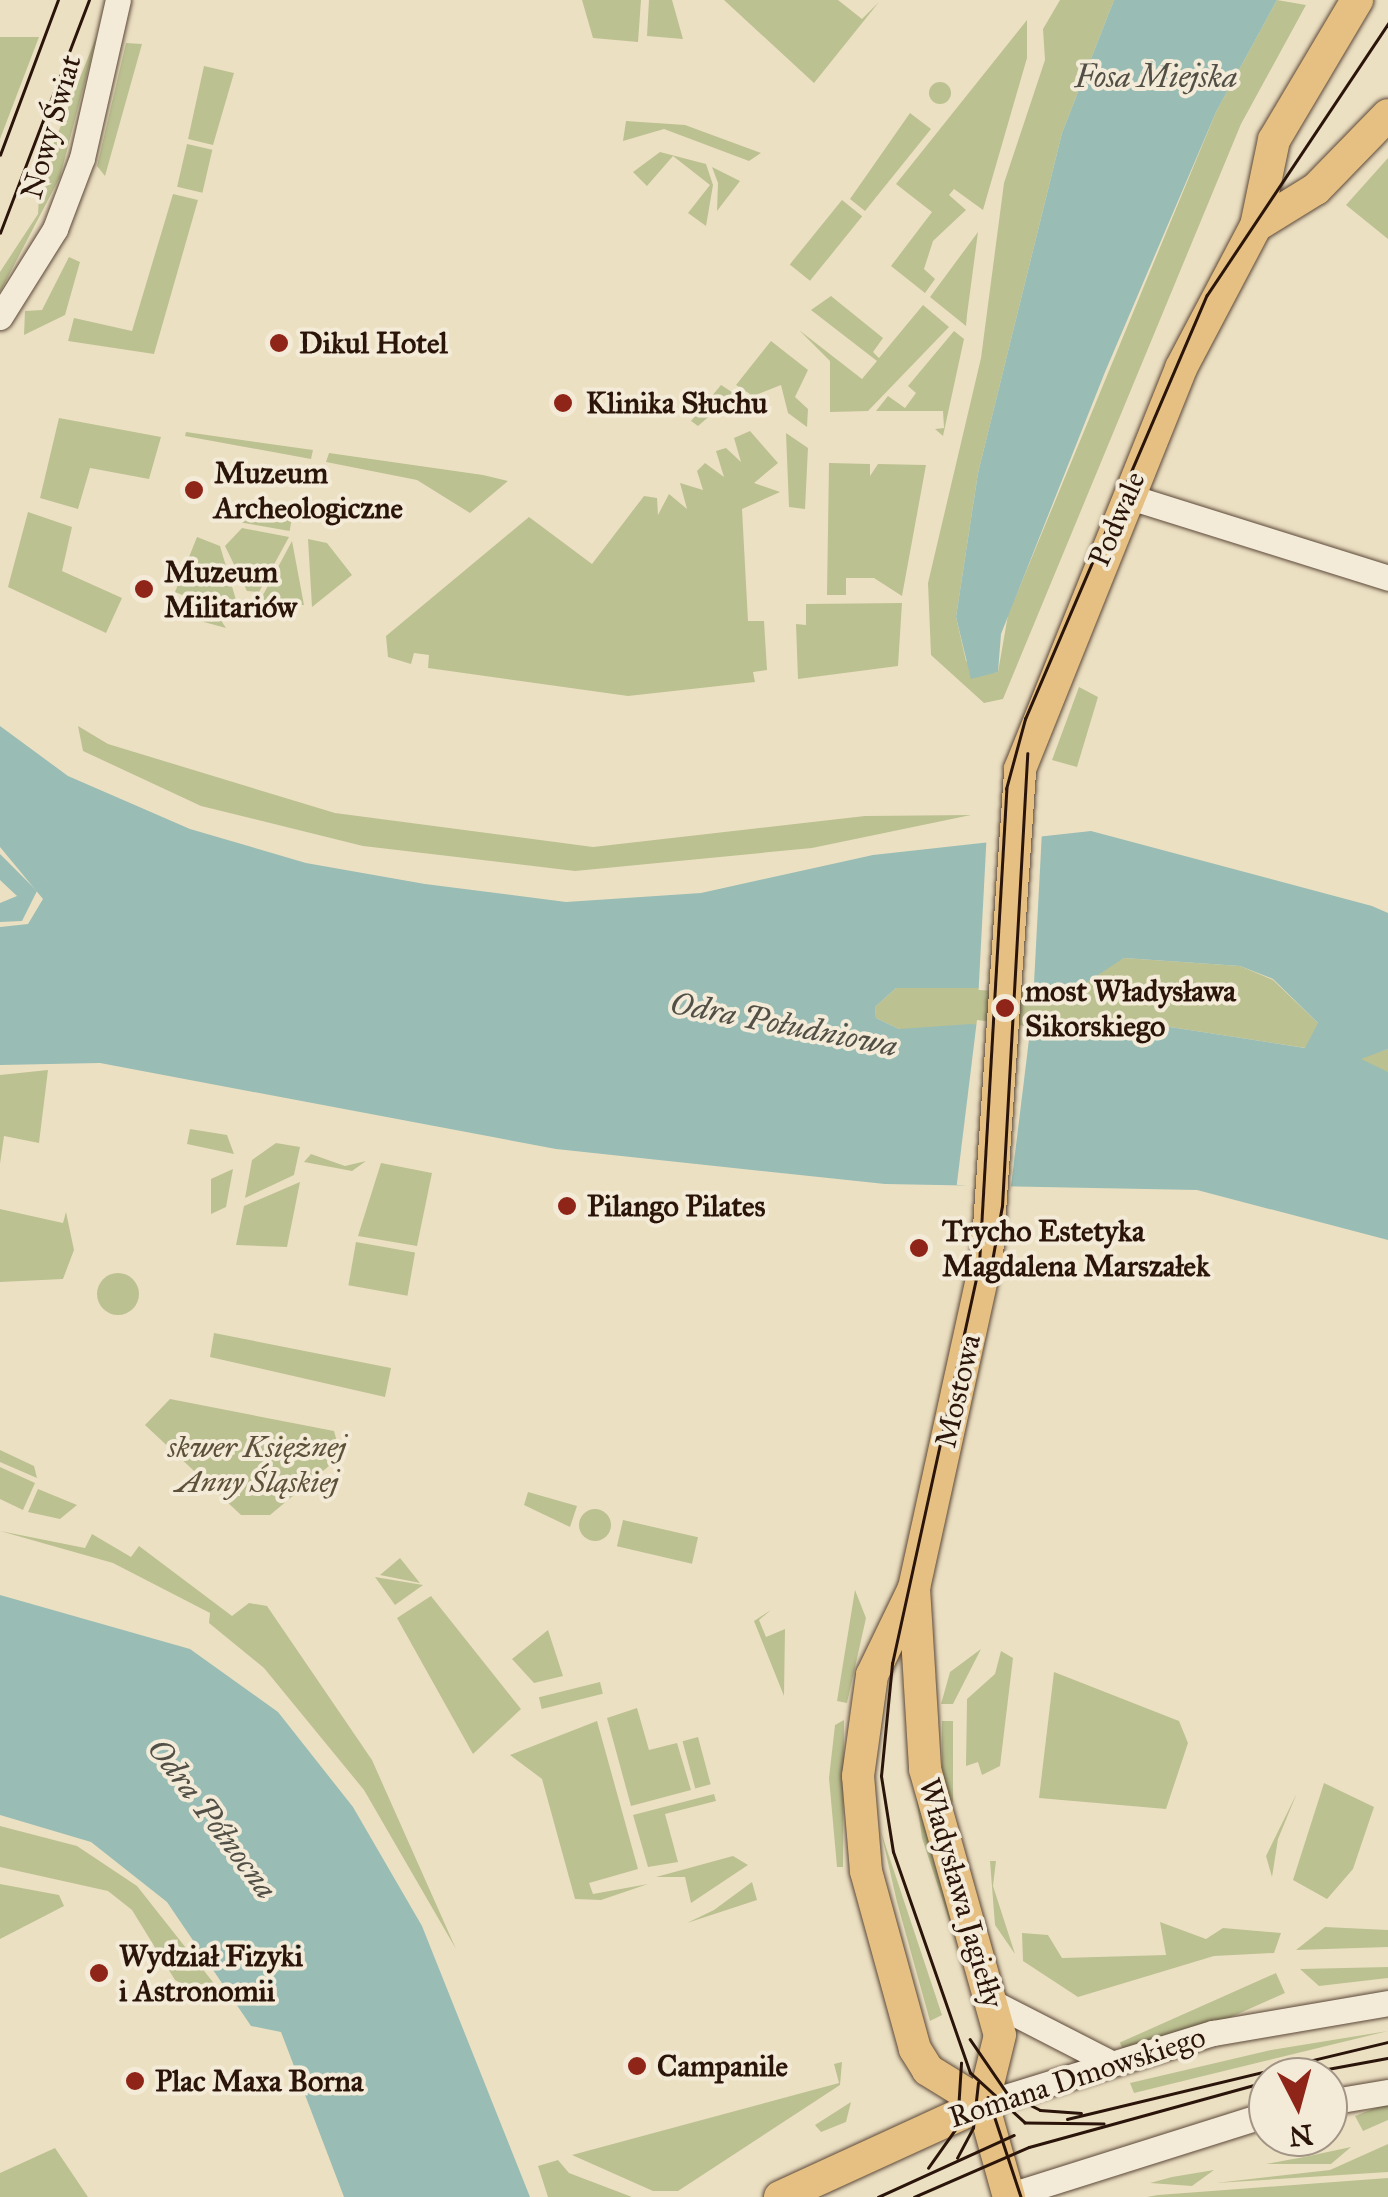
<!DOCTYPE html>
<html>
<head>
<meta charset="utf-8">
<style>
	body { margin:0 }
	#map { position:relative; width:1388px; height:2197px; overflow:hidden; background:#ece0c3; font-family:"IM FELL Great Primer",serif }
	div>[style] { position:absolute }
	.green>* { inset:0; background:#bcc191; transform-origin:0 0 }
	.round { border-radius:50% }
	.water>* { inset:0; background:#99bdb4 }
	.pier>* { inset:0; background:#ece0c3; transform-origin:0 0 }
	.roads { filter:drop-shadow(0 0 2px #5b4838) drop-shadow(0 0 2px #5b4838) }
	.minor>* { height:25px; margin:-12.5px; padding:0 12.5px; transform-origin:12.5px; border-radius:12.5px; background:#f3ebd8 }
	.major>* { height:32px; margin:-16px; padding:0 16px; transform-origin:16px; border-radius:16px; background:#e6c082 }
	.tram>* { height:2.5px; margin:-1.25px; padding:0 1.25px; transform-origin:1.25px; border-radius:1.25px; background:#2b150a }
	.dots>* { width:28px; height:28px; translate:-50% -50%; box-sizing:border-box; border:5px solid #f3ebd8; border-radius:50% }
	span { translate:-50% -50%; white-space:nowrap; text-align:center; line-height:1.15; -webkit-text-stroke:8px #f3ebd8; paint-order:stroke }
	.street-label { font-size:30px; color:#2b150a }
	.poi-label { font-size:30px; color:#2b150a; font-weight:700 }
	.left { translate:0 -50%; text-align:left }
	.park-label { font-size:30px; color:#5e5139; font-style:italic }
	.water-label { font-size:32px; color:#525046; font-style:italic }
	.north { position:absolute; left:1248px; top:2057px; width:100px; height:100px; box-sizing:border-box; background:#f3ebd8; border:2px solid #a39586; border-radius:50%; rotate:174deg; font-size:28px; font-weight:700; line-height:40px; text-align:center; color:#2b150a }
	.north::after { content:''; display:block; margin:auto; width:35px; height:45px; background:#8f2418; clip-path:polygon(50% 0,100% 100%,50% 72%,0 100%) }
</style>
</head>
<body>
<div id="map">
	<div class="green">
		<div style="clip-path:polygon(582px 0,641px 0,638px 42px,593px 38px)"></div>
		<div style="clip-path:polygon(649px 0,672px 0,683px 39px,647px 36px)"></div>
		<div style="clip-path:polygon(724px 0,838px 0,862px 19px,879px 2px,814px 83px)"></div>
		<div style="clip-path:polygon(1060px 0,1114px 0,1062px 133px,978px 473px,956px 617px,966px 661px,985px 674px,998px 672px,1008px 615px,1216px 112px,1277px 0,1306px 5px,1241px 124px,1003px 699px,984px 703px,931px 655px,928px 583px,981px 358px,1004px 183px,1045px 60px,1043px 29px)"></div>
		<div style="clip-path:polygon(1027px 20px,1027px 58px,983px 210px,954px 189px,949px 195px,966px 210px,933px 241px,924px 269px,935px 279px,925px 293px,891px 266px,932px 212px,896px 184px)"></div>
		<div style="clip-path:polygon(97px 35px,60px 177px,0 292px,0 272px,38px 214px,40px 178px)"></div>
		<div style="clip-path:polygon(0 37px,39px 37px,0 139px)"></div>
		<div style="clip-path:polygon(126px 43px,142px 44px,105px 176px,97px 166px)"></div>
		<div style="clip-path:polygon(204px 66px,234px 73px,213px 145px,188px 139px)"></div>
		<div class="round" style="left:929px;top:82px;width:22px;height:22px"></div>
		<div style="clip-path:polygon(910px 113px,931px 129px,865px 211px,850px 199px)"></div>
		<div style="clip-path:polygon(626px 121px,685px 125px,761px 153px,749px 161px,664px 129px,623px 141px)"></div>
		<div style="left:187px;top:144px;width:26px;height:44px;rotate:13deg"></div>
		<div style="clip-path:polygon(660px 152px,706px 164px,713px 185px,706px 226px,688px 213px,710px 185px,673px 156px,647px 186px,633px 172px)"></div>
		<div style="clip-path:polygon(1388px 158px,1388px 239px,1346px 205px)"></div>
		<div style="clip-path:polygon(712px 167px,740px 181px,717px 211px,718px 183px)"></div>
		<div style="clip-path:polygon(173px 194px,198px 200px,154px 354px,68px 341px,74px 318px,132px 331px)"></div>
		<div style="left:842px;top:200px;width:26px;height:83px;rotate:39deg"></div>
		<div style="clip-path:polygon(978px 232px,967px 315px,966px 326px,930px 297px)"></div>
		<div style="clip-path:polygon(69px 257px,80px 262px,65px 315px,24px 335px,25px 311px,42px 310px)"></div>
		<div style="clip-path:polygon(831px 296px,883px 338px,873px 352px,879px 358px,923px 305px,949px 327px,868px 411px,830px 412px,830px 361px,799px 330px,862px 379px,877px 361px,811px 310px)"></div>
		<div style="clip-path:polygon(954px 331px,964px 339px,943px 436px,935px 429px,944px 428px,943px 411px,876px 411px,888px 396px,905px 408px,916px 393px,908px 386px)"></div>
		<div style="clip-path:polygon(771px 341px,808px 370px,795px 397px,808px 409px,807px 427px,788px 413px,781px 385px,753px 396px,736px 385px)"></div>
		<div style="clip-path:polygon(721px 385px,735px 394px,698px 426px,691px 421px)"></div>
		<div style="clip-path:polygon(59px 418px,161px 437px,149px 479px,90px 468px,78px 509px,40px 498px)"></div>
		<div style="clip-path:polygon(750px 431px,778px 463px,754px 483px,780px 492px,742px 509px,748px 621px,764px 621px,767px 670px,753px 672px,755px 682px,628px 696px,428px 668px,429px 655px,414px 653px,411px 664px,388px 657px,386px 636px,529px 517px,592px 564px,644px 496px,657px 498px,658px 515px,669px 494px,687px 509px,680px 483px,703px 490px,697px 471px,705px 463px,724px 477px,716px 451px,726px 448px,741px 462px,734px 438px)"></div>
		<div style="clip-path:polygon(186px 432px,313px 450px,311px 459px,185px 436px)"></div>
		<div style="clip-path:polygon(786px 433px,808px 448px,805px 509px,789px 507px)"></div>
		<div style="clip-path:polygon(329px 453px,483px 475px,508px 481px,470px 513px,417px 480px,326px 462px)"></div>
		<div style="clip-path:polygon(829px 463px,870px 464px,870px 476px,878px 464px,926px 465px,902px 596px,874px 578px,846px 578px,846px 595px,827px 595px)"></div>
		<div style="left:246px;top:502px;width:48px;height:21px;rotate:10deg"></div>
		<div style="clip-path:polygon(28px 512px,72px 527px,62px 571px,122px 598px,106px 633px,8px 587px)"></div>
		<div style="clip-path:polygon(242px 528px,289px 537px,259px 592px,247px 591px,225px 546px)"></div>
		<div style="clip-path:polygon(197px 537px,220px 546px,242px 620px,175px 592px)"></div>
		<div style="clip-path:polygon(308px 539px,327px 543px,352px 575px,312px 607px)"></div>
		<div style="clip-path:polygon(292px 541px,304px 605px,265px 605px,263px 595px)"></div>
		<div style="clip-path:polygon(182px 602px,220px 619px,226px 628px,178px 615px)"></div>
		<div style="clip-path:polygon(902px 603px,898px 666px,798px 679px,796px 624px,806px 625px,806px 604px)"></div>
		<div style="clip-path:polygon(1079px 687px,1098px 697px,1077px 767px,1052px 760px)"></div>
		<div style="clip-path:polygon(78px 726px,108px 744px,335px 813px,593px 847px,865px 816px,971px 815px,812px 848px,575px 871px,363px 846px,201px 806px,83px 751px)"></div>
		<div style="clip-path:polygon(1124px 958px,1240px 966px,1273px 980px,1319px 1024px,1306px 1048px,1170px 1027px,1089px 1038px,899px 1029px,876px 1018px,875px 1007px,896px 988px,1069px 988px)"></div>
		<div style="clip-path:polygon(1388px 1049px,1388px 1072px,1366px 1068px,1360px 1058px)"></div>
		<div style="clip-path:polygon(48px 1070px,39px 1143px,4px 1136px,0 1164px,0 1075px)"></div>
		<div style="clip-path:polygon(190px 1129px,227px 1135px,234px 1154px,187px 1144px)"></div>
		<div style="clip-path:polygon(276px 1143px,300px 1147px,294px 1175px,245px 1198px,252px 1160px)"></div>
		<div style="clip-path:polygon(311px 1154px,345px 1166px,366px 1161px,352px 1171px,304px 1162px)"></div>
		<div style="clip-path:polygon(381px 1163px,432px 1173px,417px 1246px,358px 1236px)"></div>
		<div style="clip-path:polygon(233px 1169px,226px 1207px,211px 1214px,211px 1179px)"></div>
		<div style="clip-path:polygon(300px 1182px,287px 1247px,236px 1245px,244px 1206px)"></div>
		<div style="clip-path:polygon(0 1209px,63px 1223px,66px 1212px,74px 1250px,63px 1279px,0 1282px)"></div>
		<div style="left:356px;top:1242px;width:60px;height:44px;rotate:10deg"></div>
		<div class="round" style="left:97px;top:1273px;width:42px;height:42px"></div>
		<div style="clip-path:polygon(214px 1333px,391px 1368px,385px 1397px,210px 1357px)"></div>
		<div style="clip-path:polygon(170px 1399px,334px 1431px,341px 1456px,270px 1515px,241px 1515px,145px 1425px)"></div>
		<div style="clip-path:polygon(0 1450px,34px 1466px,37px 1478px,0 1462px)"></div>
		<div style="clip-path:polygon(0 1467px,35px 1483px,23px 1510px,0 1499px)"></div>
		<div style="clip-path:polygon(38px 1489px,77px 1505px,60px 1519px,28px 1512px)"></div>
		<div style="clip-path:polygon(528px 1492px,577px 1506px,570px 1527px,524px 1505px)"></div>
		<div class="round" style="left:579px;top:1509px;width:32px;height:32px"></div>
		<div style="left:623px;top:1520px;width:77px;height:27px;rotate:13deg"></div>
		<div style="clip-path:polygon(0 1531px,85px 1548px,92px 1534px,131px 1557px,139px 1546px,232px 1616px,249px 1603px,267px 1606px,372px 1760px,456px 1949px,364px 1790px,264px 1668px,209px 1623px,210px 1613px,113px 1563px)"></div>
		<div style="clip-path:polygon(400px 1558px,420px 1583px,380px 1575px)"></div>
		<div style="clip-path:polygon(375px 1577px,423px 1585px,395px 1605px)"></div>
		<div style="clip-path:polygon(855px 1590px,866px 1618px,847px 1703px,837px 1701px)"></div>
		<div style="clip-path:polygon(431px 1596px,521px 1709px,473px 1754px,397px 1618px)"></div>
		<div style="clip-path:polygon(771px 1610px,759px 1620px,766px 1637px,785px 1629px,784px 1696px,754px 1621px)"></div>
		<div style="clip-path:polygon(548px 1630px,563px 1676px,534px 1683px,512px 1659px)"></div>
		<div style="clip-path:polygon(981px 1649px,953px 1704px,941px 1704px,950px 1672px)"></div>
		<div style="clip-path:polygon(1001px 1651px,1013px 1658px,1000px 1766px,982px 1775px,978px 1762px,966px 1766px,967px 1699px,995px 1674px)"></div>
		<div style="clip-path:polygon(1054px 1672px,1179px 1721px,1188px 1743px,1166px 1809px,1039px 1798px)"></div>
		<div style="left:600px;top:1682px;width:12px;height:63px;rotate:76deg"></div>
		<div style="clip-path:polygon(637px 1708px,649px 1750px,677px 1743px,691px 1790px,631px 1806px,607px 1718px)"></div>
		<div style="clip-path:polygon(844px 1720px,843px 1867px,837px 1867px,829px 1778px,835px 1725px)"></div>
		<div style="clip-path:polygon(597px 1721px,638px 1869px,589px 1883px,593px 1894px,648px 1884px,601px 1900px,575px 1899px,542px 1779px,510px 1755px)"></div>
		<div style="left:942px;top:1721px;width:11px;height:81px"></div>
		<div style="left:698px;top:1737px;width:49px;height:16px;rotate:75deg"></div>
		<div style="clip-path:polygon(910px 1753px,933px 1859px,976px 2001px,922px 1838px)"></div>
		<div style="clip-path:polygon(1324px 1783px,1374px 1807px,1353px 1869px,1327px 1899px,1293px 1880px)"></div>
		<div style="clip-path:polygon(1297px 1793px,1278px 1839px,1272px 1877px,1266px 1856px)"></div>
		<div style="clip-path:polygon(714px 1794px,716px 1801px,665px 1814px,678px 1862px,648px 1867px,633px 1815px)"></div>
		<div style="clip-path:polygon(0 1826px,77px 1846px,137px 1886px,220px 1991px,208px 1999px,175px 1980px,132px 1910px,108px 1891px,0 1867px)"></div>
		<div style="clip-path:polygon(881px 1832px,942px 2015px,930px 2021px,897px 1902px)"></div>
		<div style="clip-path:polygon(733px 1856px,748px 1865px,691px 1903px,685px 1877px,656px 1877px)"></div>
		<div style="clip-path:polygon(990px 1861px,996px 1861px,993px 1886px,1015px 1954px,995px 1925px)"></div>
		<div style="clip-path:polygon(752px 1882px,757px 1900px,687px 1923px,714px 1910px)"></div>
		<div style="clip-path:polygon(0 1884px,59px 1895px,64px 1906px,0 1939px)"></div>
		<div style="clip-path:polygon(1160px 1922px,1206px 1939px,1223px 1928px,1281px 1933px,1274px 1953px,1214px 1956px,1078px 1997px,1023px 1961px,1022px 1933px,1048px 1935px,1062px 1958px,1166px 1955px)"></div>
		<div style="clip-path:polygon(1325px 1927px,1388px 1930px,1388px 1947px,1296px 1950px)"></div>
		<div style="clip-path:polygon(1388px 1967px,1388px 1978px,1319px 1986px,1300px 1969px)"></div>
		<div style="left:1276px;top:1973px;width:22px;height:171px;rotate:66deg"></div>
		<div style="clip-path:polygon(1388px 2031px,1134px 2093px,1130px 2083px,1271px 2050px)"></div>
		<div style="clip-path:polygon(842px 2062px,840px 2085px,678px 2191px,653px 2191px,572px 2155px,839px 2083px,834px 2064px)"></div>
		<div style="clip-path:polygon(851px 2102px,846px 2122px,821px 2132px,815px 2125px)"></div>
		<div style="clip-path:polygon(1388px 2103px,1388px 2120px,1363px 2131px,1355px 2116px)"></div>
		<div style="clip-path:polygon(1388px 2144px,1388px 2172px,1216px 2183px,1330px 2170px)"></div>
		<div style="clip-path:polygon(1351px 2147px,1331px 2164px,1266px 2164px,1304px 2157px)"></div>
		<div style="clip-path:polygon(55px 2148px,88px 2197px,0 2197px,0 2173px)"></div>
		<div style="clip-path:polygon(558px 2160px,569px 2173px,632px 2197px,548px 2197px,538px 2166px)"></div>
		<div style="clip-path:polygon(1214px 2170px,1192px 2186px,1150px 2183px,1172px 2177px)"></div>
		<div style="clip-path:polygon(1388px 2178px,1388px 2197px,1147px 2197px,1158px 2195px)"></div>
	</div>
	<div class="water">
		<div style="clip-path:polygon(1114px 0,1277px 0,1216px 112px,1105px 372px,1001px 634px,998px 672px,971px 679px,956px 617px,978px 473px,1062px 133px)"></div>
		<div style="clip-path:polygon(evenodd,0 726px,68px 776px,190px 829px,306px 863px,425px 884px,566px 902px,701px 893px,873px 855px,1091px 831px,1372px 906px,1388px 913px,1388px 1049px,1361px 1059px,1388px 1072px,1388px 1240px,1197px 1190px,885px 1184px,556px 1149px,100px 1063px,0 1065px,0 927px,28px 924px,43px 899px,0 847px,0 726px,1124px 958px,1240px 966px,1273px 979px,1318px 1023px,1305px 1048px,1170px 1027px,1089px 1038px,971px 1024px,899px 1029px,876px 1018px,875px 1007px,896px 988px,1078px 988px,1124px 958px)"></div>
		<div style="clip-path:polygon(0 854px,37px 891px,22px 921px,0 922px,0 903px,17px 896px,0 880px)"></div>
		<div style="clip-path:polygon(0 1595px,190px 1649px,278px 1712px,353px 1807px,422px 1926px,530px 2197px,344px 2197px,281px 2032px,251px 2026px,167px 1902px,91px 1842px,0 1815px)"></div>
	</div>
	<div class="pier">
		<div style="left:1042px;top:831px;width:162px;height:55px;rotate:93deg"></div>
		<div style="left:977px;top:1020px;width:54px;height:166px;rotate:7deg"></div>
	</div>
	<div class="roads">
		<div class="minor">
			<div style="left:0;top:317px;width:104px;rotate:-58deg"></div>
			<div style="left:55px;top:229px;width:76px;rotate:-69.2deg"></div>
			<div style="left:82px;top:158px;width:162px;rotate:-77.2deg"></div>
			<div style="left:1127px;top:496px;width:274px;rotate:17.4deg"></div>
			<div style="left:992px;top:2002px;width:129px;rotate:27.2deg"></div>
			<div style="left:1328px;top:2102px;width:61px;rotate:-9.5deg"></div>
			<div style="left:983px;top:2104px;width:241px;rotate:-17.2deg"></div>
			<div style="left:1213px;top:2033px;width:178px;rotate:-9.7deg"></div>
			<div style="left:1014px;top:2194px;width:266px;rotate:-17.5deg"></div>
		</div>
		<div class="major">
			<div style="left:1256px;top:226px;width:70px;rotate:-31.7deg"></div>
			<div style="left:1316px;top:189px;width:103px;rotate:-45.8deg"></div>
			<div style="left:914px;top:1588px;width:181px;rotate:86.5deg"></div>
			<div style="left:925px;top:1769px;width:276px;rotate:74.3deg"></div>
			<div style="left:1000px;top:2035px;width:71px;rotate:103.8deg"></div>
			<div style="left:983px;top:2104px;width:97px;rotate:74.4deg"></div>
			<div style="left:983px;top:2104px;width:65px;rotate:-148.3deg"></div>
			<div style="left:928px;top:2070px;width:25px;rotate:-122deg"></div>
			<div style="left:915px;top:2049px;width:185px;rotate:-105.4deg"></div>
			<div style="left:866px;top:1871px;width:95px;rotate:-94.8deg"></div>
			<div style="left:858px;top:1776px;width:102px;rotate:-82.1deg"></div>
			<div style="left:872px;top:1675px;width:97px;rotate:-64.2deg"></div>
			<div style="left:914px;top:1588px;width:340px;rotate:-77.6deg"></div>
			<div style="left:987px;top:1256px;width:488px;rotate:-86.1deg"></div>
			<div style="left:1020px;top:769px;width:432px;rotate:-68.1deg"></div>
			<div style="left:1181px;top:368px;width:161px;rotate:-62.2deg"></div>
			<div style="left:1256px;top:226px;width:88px;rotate:-78.2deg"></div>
			<div style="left:1274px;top:140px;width:163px;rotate:-59.3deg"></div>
			<div style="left:780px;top:2197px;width:223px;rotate:-24.6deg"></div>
		</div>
	</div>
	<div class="tram">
		<div style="left:0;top:155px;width:165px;rotate:-69.5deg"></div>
		<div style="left:0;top:233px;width:249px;rotate:-69.1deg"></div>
		<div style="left:990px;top:1272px;width:67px;rotate:-79.7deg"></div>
		<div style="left:1002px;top:1206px;width:453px;rotate:-86.8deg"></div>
		<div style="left:970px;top:2039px;width:65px;rotate:55.6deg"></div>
		<div style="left:1007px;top:2093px;width:37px;rotate:27deg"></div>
		<div style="left:1040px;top:2110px;width:41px;rotate:4.2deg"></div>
		<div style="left:1284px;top:2077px;width:106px;rotate:-10.4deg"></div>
		<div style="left:988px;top:2097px;width:105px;rotate:71.7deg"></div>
		<div style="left:1067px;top:2119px;width:330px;rotate:-13.5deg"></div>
		<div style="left:1104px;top:2124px;width:79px;rotate:-179.3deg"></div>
		<div style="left:1025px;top:2123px;width:74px;rotate:-137.7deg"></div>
		<div style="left:970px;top:2073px;width:234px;rotate:-109.2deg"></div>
		<div style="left:893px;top:1852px;width:77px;rotate:-99deg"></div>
		<div style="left:881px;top:1776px;width:113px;rotate:-84.4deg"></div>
		<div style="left:892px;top:1664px;width:409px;rotate:-77.7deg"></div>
		<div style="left:979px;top:1264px;width:476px;rotate:-86.7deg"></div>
		<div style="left:1006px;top:789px;width:73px;rotate:-74.8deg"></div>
		<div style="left:1025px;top:719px;width:461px;rotate:-66.8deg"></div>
		<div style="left:1207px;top:295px;width:326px;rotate:-56.3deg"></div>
		<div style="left:957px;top:2158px;width:34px;rotate:-62deg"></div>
		<div style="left:973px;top:2128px;width:45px;rotate:-83.7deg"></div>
		<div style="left:928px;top:2168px;width:50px;rotate:-54.7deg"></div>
		<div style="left:957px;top:2127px;width:64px;rotate:-86.4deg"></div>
		<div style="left:878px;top:2197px;width:149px;rotate:-24.5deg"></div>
		<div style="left:914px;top:2197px;width:125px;rotate:-23.5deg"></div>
		<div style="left:1029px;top:2147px;width:248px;rotate:-15.4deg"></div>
	</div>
	<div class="dots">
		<div style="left:279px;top:343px;background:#8f2418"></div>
		<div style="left:563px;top:403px;background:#8f2418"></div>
		<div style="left:194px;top:490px;background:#8f2418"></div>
		<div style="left:144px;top:589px;background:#8f2418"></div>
		<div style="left:1005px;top:1008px;background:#8f2418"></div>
		<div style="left:567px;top:1206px;background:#8f2418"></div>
		<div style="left:919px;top:1248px;background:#8f2418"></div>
		<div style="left:99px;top:1973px;background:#8f2418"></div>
		<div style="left:637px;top:2066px;background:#8f2418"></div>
		<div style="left:135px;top:2081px;background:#8f2418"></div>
	</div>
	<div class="street-label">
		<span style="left:51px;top:127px;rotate:-74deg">Nowy Świat</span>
		<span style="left:1117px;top:519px;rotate:-67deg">Podwale</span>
		<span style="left:958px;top:1391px;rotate:-77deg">Mostowa</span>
		<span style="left:961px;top:1893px;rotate:74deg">Władysława Jagiełły</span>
		<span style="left:1077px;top:2077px;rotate:-18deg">Romana Dmowskiego</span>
	</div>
	<div class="poi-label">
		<span class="left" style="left:299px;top:343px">Dikul Hotel</span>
		<span class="left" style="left:586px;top:403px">Klinika Słuchu</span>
		<span class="left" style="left:214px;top:490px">Muzeum<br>Archeologiczne</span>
		<span class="left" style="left:164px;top:589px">Muzeum<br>Militariów</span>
		<span class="left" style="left:1025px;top:1008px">most Władysława<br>Sikorskiego</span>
		<span class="left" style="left:587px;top:1206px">Pilango Pilates</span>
		<span class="left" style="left:942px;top:1248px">Trycho Estetyka<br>Magdalena Marszałek</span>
		<span class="left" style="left:119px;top:1973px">Wydział Fizyki<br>i Astronomii</span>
		<span class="left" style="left:657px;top:2066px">Campanile</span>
		<span class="left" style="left:155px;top:2081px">Plac Maxa Borna</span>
	</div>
	<div class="park-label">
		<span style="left:257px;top:1464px">skwer Księżnej<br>Anny Śląskiej</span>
	</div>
	<div class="water-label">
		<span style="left:1156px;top:77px">Fosa Miejska</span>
		<span style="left:784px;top:1025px;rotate:11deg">Odra Południowa</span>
		<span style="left:212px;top:1819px;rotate:53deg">Odra Północna</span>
	</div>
	<div class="north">N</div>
</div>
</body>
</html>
